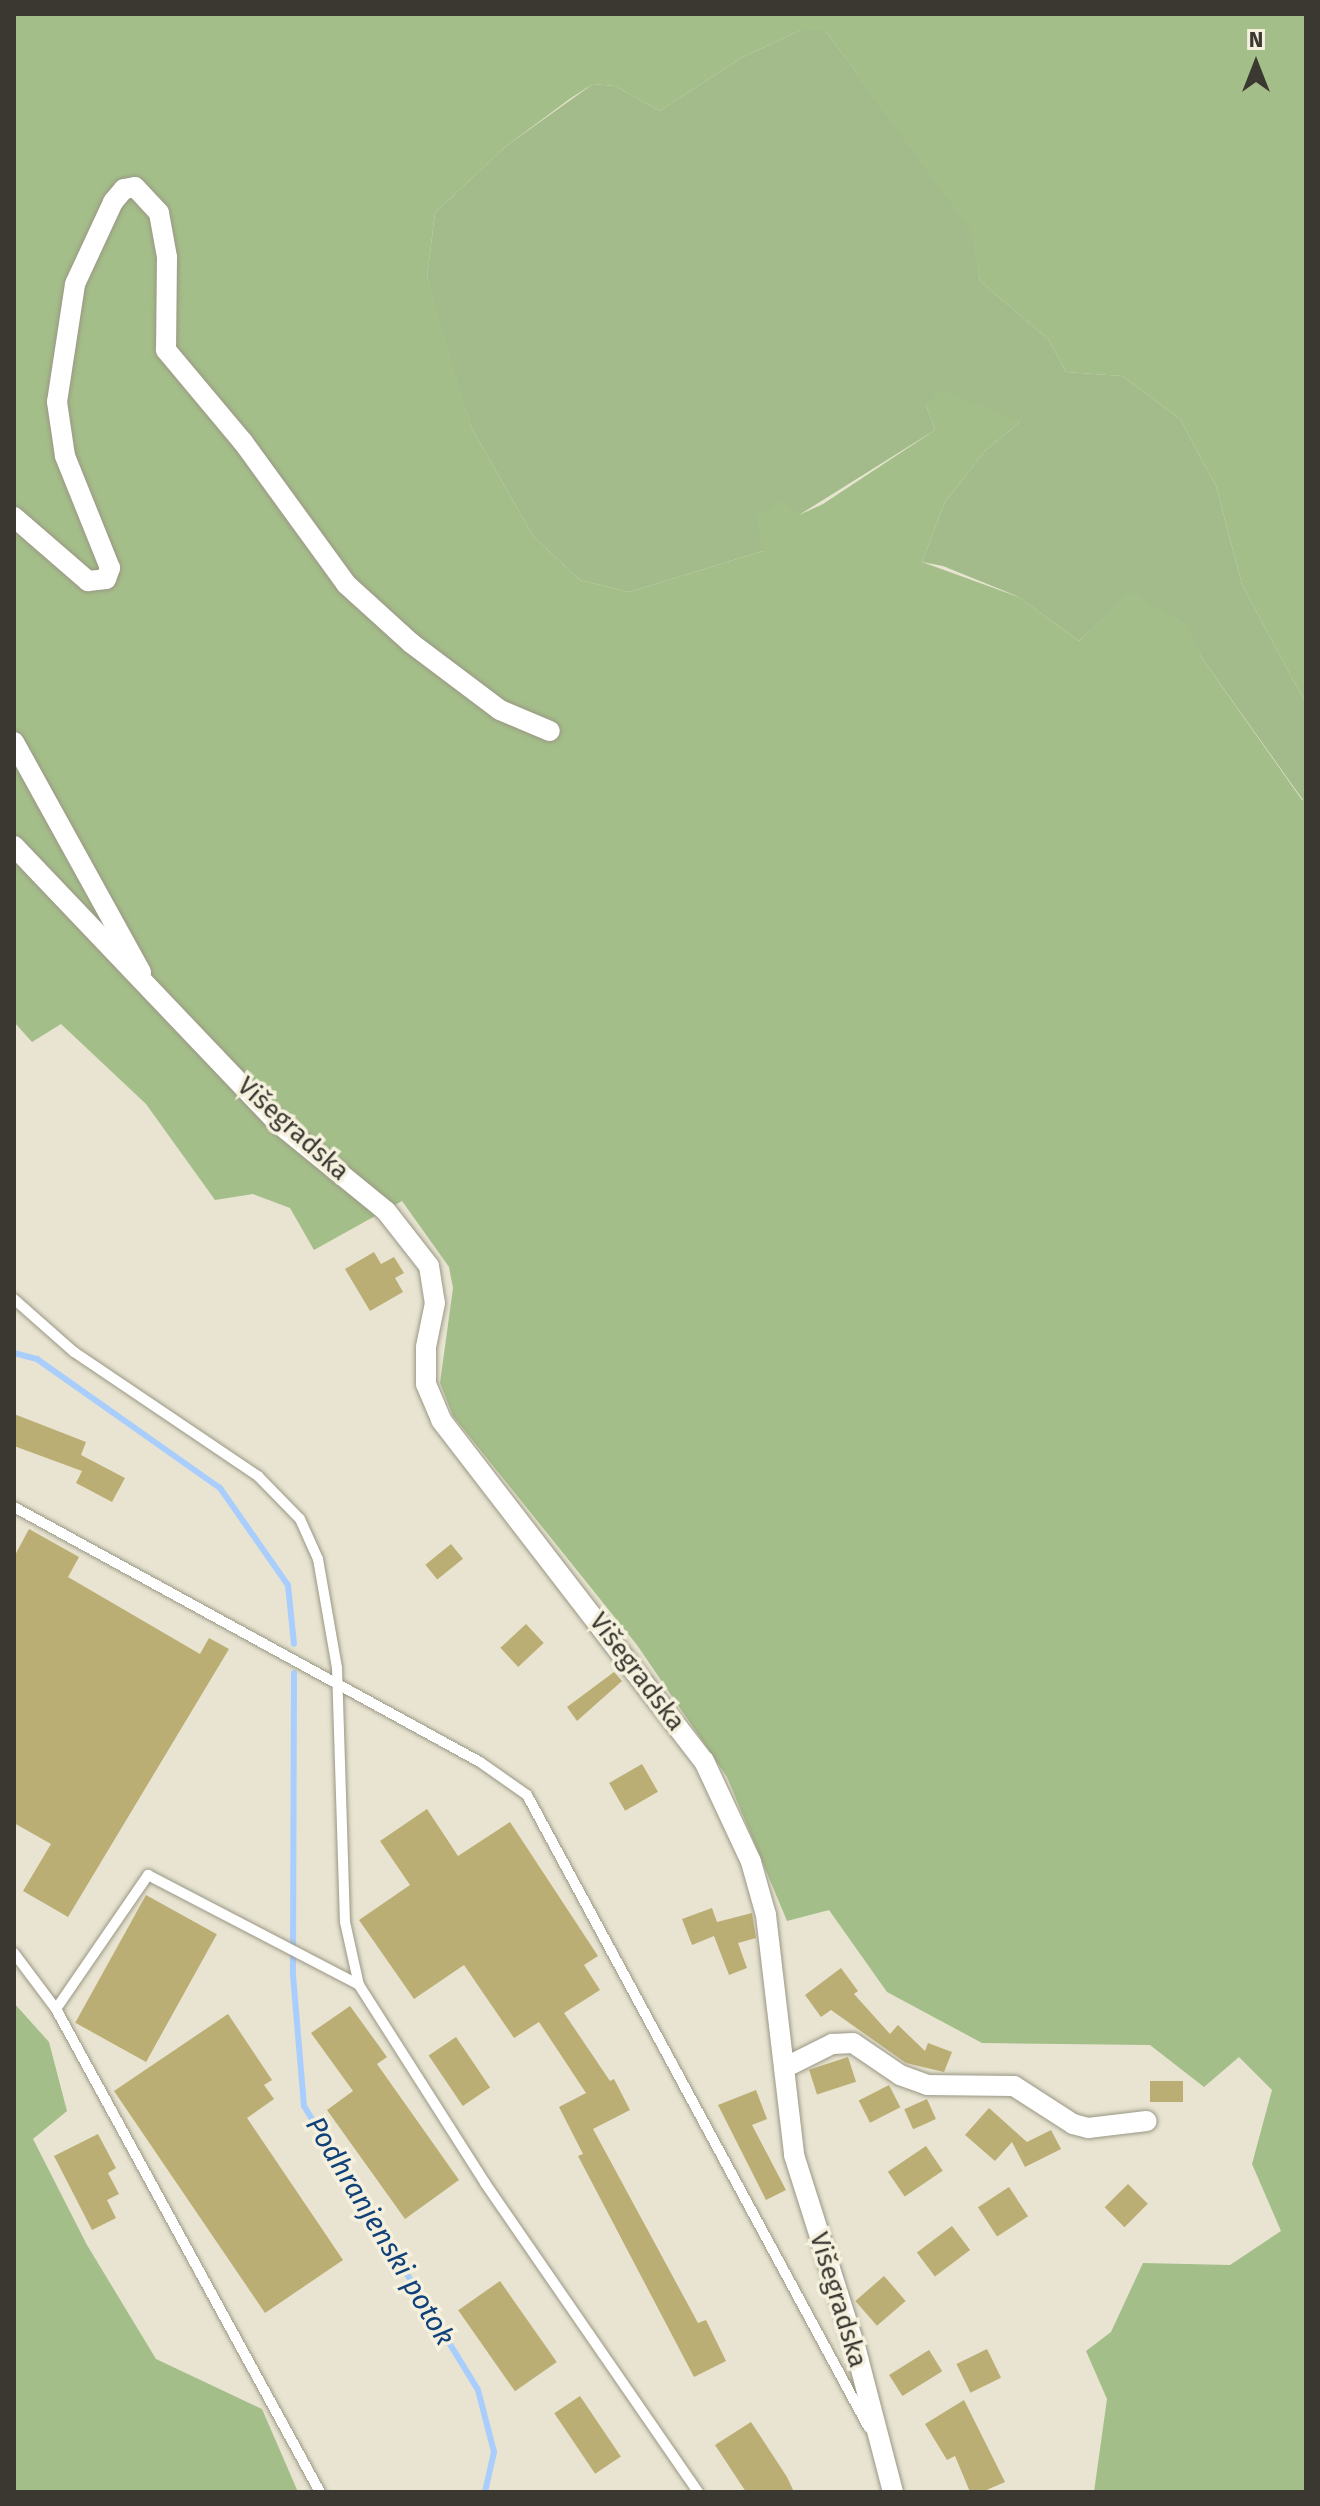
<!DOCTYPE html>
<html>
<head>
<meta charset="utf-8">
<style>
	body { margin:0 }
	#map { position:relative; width:1320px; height:2506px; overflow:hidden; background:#e8e4d1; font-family:"Fira Sans",sans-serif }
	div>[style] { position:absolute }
	.green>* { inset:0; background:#a3bb8b }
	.forest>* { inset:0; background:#a4be89 }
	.stream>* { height:6px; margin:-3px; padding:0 3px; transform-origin:3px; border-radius:3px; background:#a9cefd }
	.building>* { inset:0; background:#bbae74; transform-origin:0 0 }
	.roads { filter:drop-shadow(0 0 2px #9a9785) drop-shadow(0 0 2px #9a9785) }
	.lane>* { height:10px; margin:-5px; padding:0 5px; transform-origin:5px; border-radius:5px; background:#fff }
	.street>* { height:20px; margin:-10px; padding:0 10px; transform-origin:10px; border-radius:10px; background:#fff }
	span { translate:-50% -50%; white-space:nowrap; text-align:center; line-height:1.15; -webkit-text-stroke:7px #f5f1de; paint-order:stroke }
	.street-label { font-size:26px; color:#3a3831 }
	.water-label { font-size:28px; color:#104178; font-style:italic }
	.frame { position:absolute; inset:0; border:16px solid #3a3831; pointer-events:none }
	.north { position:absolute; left:1216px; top:24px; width:80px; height:80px; -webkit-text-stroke:6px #f5f1de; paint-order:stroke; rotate:0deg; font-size:22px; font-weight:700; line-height:32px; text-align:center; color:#3a3831 }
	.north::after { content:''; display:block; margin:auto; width:28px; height:36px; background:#3a3831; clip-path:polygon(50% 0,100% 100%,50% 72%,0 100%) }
</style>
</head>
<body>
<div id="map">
	<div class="green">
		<div style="clip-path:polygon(801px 30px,825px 30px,973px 232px,980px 281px,1049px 340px,1066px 372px,1122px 376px,1180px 419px,1216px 486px,1242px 585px,1306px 704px,1306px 798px,1303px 800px,1202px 658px,1186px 625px,1130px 593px,1079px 641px,1019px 597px,943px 566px,922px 562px,945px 502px,985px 451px,1020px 422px,926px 405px,935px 430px,799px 515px,763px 551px,629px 592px,580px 580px,533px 536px,471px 427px,446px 347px,427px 277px,435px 213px,505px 147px,593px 84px,615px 86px,660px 111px,741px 58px)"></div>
	</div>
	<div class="forest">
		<div style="clip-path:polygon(14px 14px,1306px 14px,1306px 704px,1242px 585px,1216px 486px,1180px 419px,1122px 376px,1066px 372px,1049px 340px,980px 281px,972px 232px,825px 30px,801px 30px,741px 58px,660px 111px,615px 86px,593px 84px,571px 98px,505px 147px,435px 213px,427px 277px,471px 427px,533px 536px,580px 580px,629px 592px,763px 551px,756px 516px,783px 501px,799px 515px,823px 504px,935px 430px,926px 405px,942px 390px,1020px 422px,985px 451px,945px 502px,922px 562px,1019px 597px,1079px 641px,1130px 592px,1187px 625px,1202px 658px,1302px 800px,1306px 798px,1306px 2492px,1094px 2492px,1107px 2399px,1086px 2351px,1111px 2332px,1143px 2263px,1230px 2265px,1281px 2231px,1252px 2164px,1272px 2090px,1239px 2057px,1204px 2087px,1150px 2045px,982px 2043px,887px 1992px,829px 1910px,787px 1921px,727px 1777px,637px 1645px,453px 1416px,440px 1383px,453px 1288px,449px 1267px,402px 1201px,314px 1250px,290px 1208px,253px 1194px,215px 1200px,146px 1104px,61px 1024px,32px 1042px,14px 1022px)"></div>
		<div style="clip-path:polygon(14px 2003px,49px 2042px,67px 2111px,33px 2139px,87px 2245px,156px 2359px,262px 2409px,298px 2492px,14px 2492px)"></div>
	</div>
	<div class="stream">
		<div style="left:14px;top:1353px;width:24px;rotate:15deg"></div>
		<div style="left:37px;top:1359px;width:224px;rotate:35.2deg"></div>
		<div style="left:220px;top:1488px;width:118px;rotate:55deg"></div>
		<div style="left:288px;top:1585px;width:59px;rotate:84.2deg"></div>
		<div style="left:294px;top:1673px;width:302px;rotate:90.2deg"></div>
		<div style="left:293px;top:1975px;width:131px;rotate:85.2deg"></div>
		<div style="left:304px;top:2106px;width:333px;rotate:58.5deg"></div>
		<div style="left:478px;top:2390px;width:64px;rotate:75.5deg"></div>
		<div style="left:494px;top:2452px;width:41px;rotate:102.7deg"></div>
	</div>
	<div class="building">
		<div style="clip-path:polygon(374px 1252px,381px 1264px,394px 1257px,404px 1273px,395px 1278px,403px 1292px,370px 1311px,345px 1269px)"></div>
		<div style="clip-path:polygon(14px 1414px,86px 1442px,81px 1455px,125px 1478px,112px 1502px,76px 1483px,82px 1471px,14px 1446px)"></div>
		<div style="clip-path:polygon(29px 1529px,79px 1557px,68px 1577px,200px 1654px,209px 1638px,229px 1649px,68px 1917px,23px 1891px,51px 1844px,14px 1823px,14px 1557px)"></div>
		<div style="left:451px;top:1544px;width:19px;height:33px;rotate:51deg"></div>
		<div style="left:526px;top:1624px;width:26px;height:35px;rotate:47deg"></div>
		<div style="clip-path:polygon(614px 1672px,622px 1681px,577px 1721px,567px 1707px)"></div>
		<div style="left:642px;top:1764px;width:32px;height:38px;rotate:60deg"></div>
		<div style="clip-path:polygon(427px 1809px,458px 1856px,510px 1822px,598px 1956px,584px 1965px,600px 1990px,564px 2013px,610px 2081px,614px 2079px,630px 2110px,593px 2129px,698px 2323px,706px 2320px,726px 2361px,694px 2377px,578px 2156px,583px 2154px,559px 2107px,586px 2093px,539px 2022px,514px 2038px,464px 1965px,414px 1999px,359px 1920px,410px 1885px,380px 1841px)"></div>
		<div style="left:146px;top:1895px;width:81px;height:146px;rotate:29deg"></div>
		<div style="clip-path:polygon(712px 1908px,717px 1922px,752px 1913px,756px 1938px,738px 1943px,747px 1968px,729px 1975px,714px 1936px,692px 1945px,682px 1919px)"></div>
		<div style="clip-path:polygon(841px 1968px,858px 1991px,854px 1994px,890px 2034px,898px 2025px,925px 2051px,928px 2043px,952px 2052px,944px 2072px,906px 2063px,831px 2010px,821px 2017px,805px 1995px)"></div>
		<div style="clip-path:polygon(350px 2006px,387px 2057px,377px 2064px,459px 2180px,405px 2219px,327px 2110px,353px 2091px,311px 2033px)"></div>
		<div style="clip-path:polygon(228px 2014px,272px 2080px,264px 2085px,274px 2099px,247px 2118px,343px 2260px,265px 2313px,114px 2091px)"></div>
		<div style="left:456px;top:2037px;width:61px;height:33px;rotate:56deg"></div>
		<div style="left:848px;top:2057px;width:26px;height:41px;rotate:72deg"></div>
		<div style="left:1150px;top:2081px;width:33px;height:21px"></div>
		<div style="left:889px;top:2085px;width:25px;height:34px;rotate:63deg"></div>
		<div style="clip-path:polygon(756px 2090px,767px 2119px,752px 2125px,786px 2190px,766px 2200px,718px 2105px)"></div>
		<div style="left:927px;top:2099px;width:22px;height:25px;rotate:66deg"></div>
		<div style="clip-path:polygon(989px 2108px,1027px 2142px,1051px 2130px,1061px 2149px,1025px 2167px,1012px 2142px,995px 2161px,965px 2135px)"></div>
		<div style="clip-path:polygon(98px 2134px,116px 2168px,108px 2173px,119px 2194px,107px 2200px,116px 2218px,92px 2230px,54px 2156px)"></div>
		<div style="left:926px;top:2146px;width:30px;height:46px;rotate:56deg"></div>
		<div style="left:1128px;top:2184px;width:28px;height:33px;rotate:45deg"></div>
		<div style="left:1009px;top:2187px;width:35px;height:37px;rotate:57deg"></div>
		<div style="left:952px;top:2226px;width:30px;height:44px;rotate:53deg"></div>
		<div style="left:884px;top:2276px;width:33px;height:38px;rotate:49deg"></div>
		<div style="left:500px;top:2281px;width:99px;height:51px;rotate:55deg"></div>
		<div style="left:987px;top:2349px;width:32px;height:34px;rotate:64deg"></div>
		<div style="left:929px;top:2350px;width:25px;height:47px;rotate:58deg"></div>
		<div style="left:580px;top:2396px;width:73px;height:31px;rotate:56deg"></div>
		<div style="clip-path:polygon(964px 2400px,1005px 2482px,982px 2492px,970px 2492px,955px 2456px,947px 2460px,925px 2424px)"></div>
		<div style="clip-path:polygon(751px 2422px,787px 2477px,794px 2492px,746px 2492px,715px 2445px)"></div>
	</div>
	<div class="roads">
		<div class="lane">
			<div style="left:14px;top:1299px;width:80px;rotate:41.5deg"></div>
			<div style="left:74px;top:1352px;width:222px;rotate:34deg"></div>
			<div style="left:258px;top:1476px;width:60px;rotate:45.7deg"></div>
			<div style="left:300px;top:1519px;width:44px;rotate:65.8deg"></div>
			<div style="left:318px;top:1559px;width:111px;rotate:80.1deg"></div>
			<div style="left:337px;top:1668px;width:254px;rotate:88.2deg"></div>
			<div style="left:345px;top:1922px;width:65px;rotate:77.5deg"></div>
			<div style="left:359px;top:1985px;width:235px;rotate:57.5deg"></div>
			<div style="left:485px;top:2183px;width:375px;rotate:55.4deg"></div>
			<div style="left:14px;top:1507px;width:531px;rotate:28.69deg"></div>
			<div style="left:480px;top:1762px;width:57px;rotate:35.1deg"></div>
			<div style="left:527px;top:1795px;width:719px;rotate:61.62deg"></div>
			<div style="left:14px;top:1953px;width:70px;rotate:53.1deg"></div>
			<div style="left:320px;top:2492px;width:550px;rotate:-118.66deg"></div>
			<div style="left:56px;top:2009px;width:163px;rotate:-55.5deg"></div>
			<div style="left:148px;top:1875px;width:238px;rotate:27.5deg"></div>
		</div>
		<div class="street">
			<div style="left:14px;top:517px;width:98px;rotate:40.9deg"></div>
			<div style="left:88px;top:581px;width:18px;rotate:-6deg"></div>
			<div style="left:106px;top:579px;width:12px;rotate:-70deg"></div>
			<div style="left:110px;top:568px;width:121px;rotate:-111.9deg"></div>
			<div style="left:65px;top:456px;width:55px;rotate:-98.4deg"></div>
			<div style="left:57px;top:402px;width:119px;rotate:-81.3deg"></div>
			<div style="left:75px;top:284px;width:90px;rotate:-65.1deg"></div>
			<div style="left:113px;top:202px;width:17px;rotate:-50deg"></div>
			<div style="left:124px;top:189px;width:11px;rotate:-10deg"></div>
			<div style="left:135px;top:187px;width:35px;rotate:47deg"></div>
			<div style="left:159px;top:213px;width:45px;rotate:79.7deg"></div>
			<div style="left:167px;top:257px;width:93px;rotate:90.6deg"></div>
			<div style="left:166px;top:350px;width:120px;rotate:50.1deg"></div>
			<div style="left:243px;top:442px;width:175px;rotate:54deg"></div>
			<div style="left:346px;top:584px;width:88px;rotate:42.2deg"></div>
			<div style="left:411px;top:643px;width:111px;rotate:37deg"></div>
			<div style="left:500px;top:710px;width:54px;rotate:22.8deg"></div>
			<div style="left:14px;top:742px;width:263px;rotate:61.1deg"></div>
			<div style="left:14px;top:846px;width:383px;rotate:46.4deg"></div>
			<div style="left:278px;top:1123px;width:139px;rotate:39.2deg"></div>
			<div style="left:386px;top:1211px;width:70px;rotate:52deg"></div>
			<div style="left:429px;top:1266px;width:37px;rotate:81deg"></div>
			<div style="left:435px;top:1303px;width:45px;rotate:101.6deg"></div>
			<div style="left:426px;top:1347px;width:37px;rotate:90deg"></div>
			<div style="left:426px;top:1384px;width:39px;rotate:67deg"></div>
			<div style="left:441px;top:1420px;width:431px;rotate:52.4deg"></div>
			<div style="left:704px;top:1761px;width:111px;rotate:65deg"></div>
			<div style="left:751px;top:1862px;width:55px;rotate:74.2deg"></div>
			<div style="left:766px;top:1915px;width:242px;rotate:83.3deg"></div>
			<div style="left:794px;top:2155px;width:205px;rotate:72.4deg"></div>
			<div style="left:856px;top:2350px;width:147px;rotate:75.4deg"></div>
			<div style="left:784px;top:2068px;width:54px;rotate:-26.6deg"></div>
			<div style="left:832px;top:2044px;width:21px;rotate:-3deg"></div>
			<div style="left:853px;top:2043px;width:57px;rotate:34.2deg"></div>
			<div style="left:900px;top:2075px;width:29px;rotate:20deg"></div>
			<div style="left:927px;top:2085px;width:87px;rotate:0.7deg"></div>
			<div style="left:1014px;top:2086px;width:70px;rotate:32.8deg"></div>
			<div style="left:1073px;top:2124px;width:16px;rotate:15deg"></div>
			<div style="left:1088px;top:2128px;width:59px;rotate:-6.8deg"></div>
		</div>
	</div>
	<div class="street-label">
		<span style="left:293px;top:1129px;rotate:42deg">Višegradska</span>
		<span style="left:637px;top:1672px;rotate:53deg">Višegradska</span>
		<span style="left:838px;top:2300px;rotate:73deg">Višegradska</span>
	</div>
	<div class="water-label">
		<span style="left:380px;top:2231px;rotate:59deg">Podhranjenski potok</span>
	</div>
	<div class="frame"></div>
	<div class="north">N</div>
</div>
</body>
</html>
